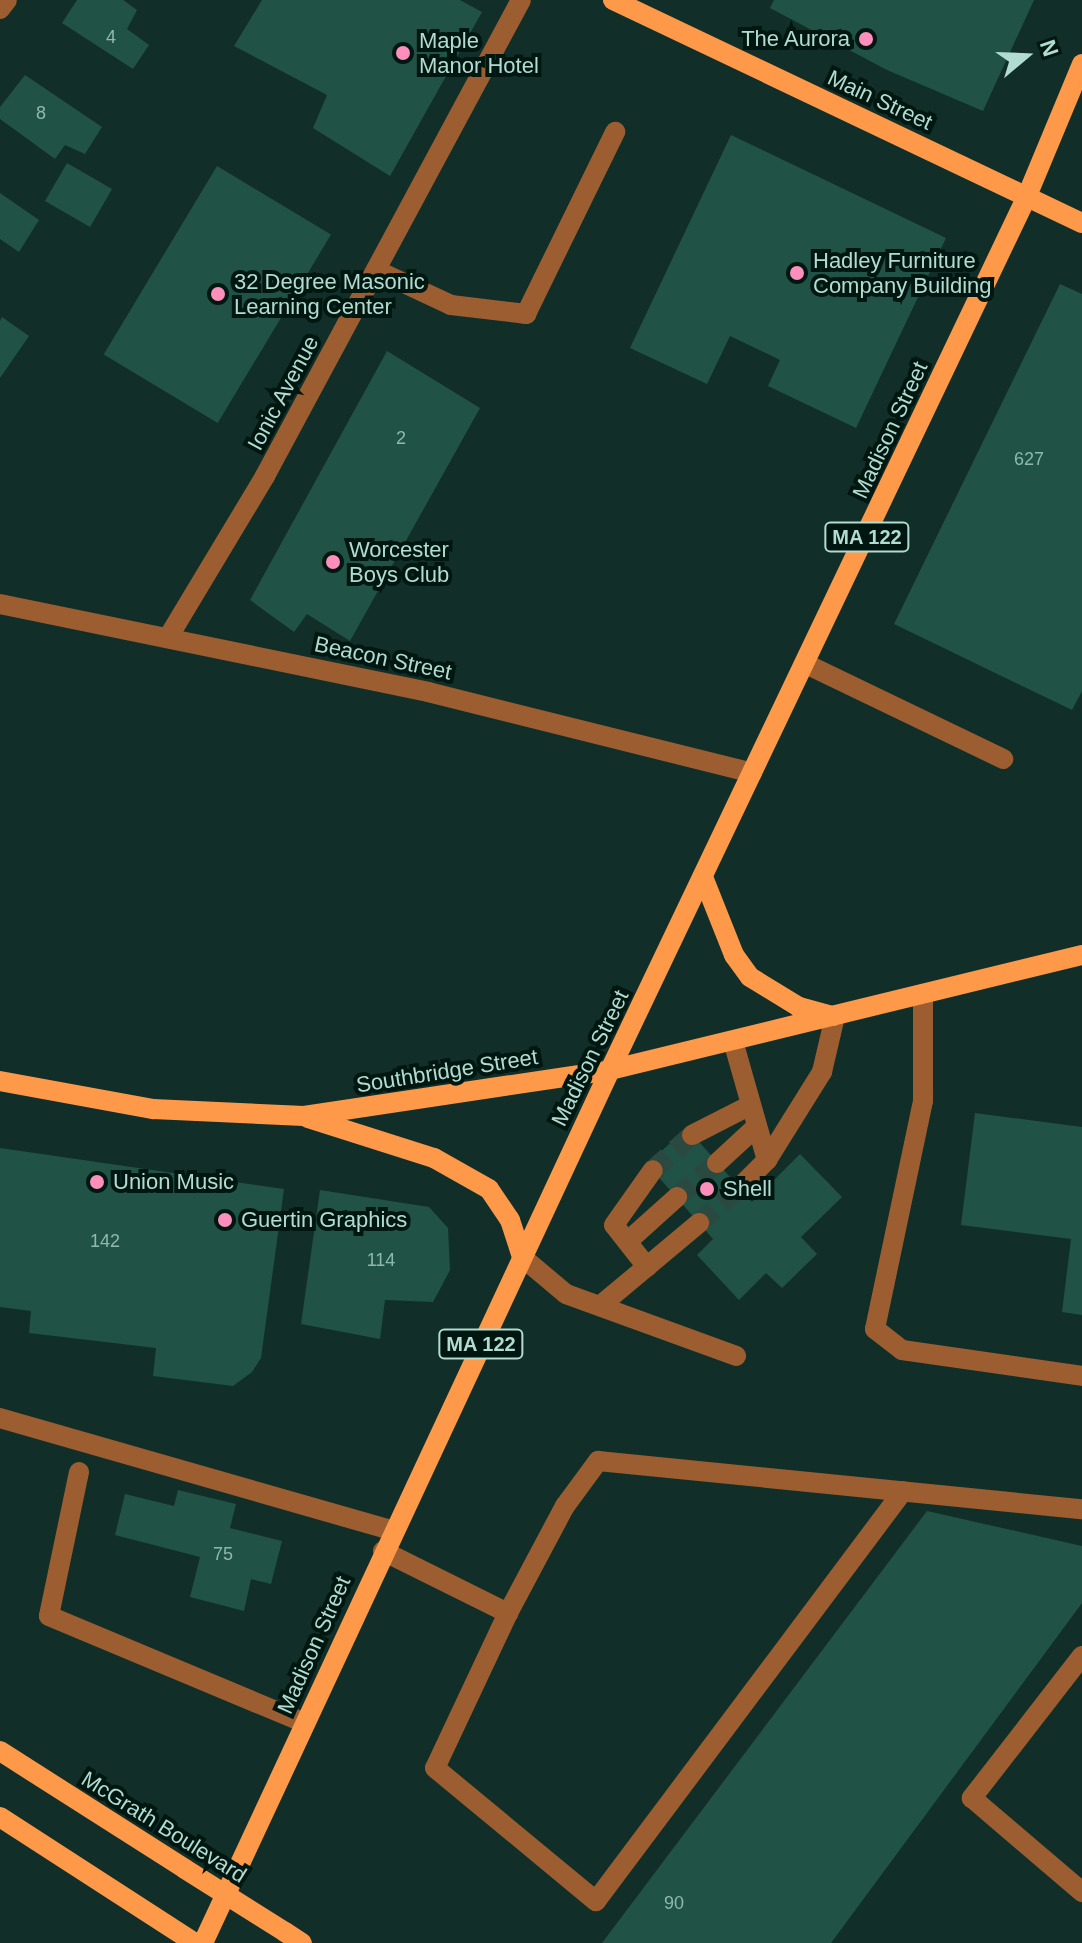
<!DOCTYPE html>
<html>
<head>
<meta charset="utf-8">
<style>
	body { margin:0 }
	#map { position:relative; width:1082px; height:1943px; overflow:hidden; background:#112f28; font-family:Arial,sans-serif }
	div>[style] { position:absolute }
	.building>* { inset:0; background:#205246; transform-origin:0 0 }
	.minor-tunnel>* { height:20px; margin-top:-10px; transform-origin:0; background:repeating-linear-gradient(90deg,#294941 0 20px,transparent 0 30px) }
	.minor>* { height:20px; margin:-10px; padding:0 10px; transform-origin:10px; border-radius:10px; background:#9c5e30 }
	.major>* { height:20px; margin:-10px; padding:0 10px; transform-origin:10px; border-radius:10px; background:#ff994a }
	.major-bridge>* { height:20px; margin:-10px; padding:0 10px; transform-origin:10px; border-radius:10px; background:#ff994a }
	.dots>* { width:22px; height:22px; translate:-50% -50%; box-sizing:border-box; border:4px solid #001711; border-radius:50% }
	span { translate:-50% -50%; white-space:nowrap; text-align:center; line-height:1.15; -webkit-text-stroke:8px #001711; paint-order:stroke }
	.number-label { font-size:18px; color:#8dbaad }
	.number-label span { -webkit-text-stroke-width:0 }
	.shield-label span { padding:2px 6px; background:#001711; border:2px solid; border-radius:6px; -webkit-text-stroke-width:0 }
	.shield-label { font-size:20px; color:#b1dccf; font-weight:700 }
	.poi-label { font-size:22px; color:#b1dccf }
	.right { translate:-100% -50%; text-align:right }
	.left { translate:0 -50%; text-align:left }
	.street-label { font-size:22px; color:#b1dccf }
	.north { position:absolute; left:986px; top:16px; width:80px; height:80px; -webkit-text-stroke:6px #001711; paint-order:stroke; rotate:71deg; font-size:22px; font-weight:700; line-height:32px; text-align:center; color:#b1dccf }
	.north::after { content:''; display:block; margin:auto; width:28px; height:36px; background:#b1dccf; clip-path:polygon(50% 0,100% 100%,50% 72%,0 100%) }
</style>
</head>
<body>
<div id="map">
	<div class="building">
		<div style="clip-path:polygon(77px 0,123px 0,137px 10px,127px 29px,149px 45px,133px 69px,62px 23px)"></div>
		<div style="clip-path:polygon(262px 0,460px 0,482px 12px,390px 176px,313px 128px,327px 95px,234px 46px)"></div>
		<div style="clip-path:polygon(774px 0,1034px 0,983px 111px,887px 70px,770px 8px)"></div>
		<div style="clip-path:polygon(25px 75px,102px 127px,85px 154px,65px 145px,55px 159px,0 119px,0 107px)"></div>
		<div style="clip-path:polygon(731px 135px,946px 238px,856px 428px,768px 386px,780px 360px,730px 336px,707px 384px,630px 348px)"></div>
		<div style="left:67px;top:163px;width:52px;height:44px;rotate:30deg"></div>
		<div style="left:217px;top:166px;width:133px;height:220px;rotate:31deg"></div>
		<div style="clip-path:polygon(0 193px,39px 220px,19px 252px,0 239px)"></div>
		<div style="clip-path:polygon(1060px 284px,1082px 294px,1082px 691px,1072px 710px,894px 624px)"></div>
		<div style="clip-path:polygon(2px 317px,29px 336px,0 378px,0 321px)"></div>
		<div style="clip-path:polygon(387px 351px,480px 408px,350px 641px,307px 614px,294px 632px,250px 600px)"></div>
		<div style="clip-path:polygon(975px 1113px,1082px 1127px,1082px 1315px,1062px 1312px,1071px 1239px,961px 1225px)"></div>
		<div style="clip-path:polygon(687px 1128px,752px 1202px,800px 1154px,842px 1197px,801px 1237px,817px 1254px,782px 1288px,766px 1273px,739px 1300px,697px 1255px,713px 1239px,647px 1164px)"></div>
		<div style="clip-path:polygon(0 1148px,284px 1189px,261px 1358px,252px 1372px,233px 1386px,153px 1376px,156px 1348px,29px 1333px,31px 1311px,0 1307px)"></div>
		<div style="clip-path:polygon(320px 1190px,429px 1207px,448px 1228px,450px 1270px,433px 1302px,385px 1300px,380px 1339px,301px 1324px)"></div>
		<div style="clip-path:polygon(178px 1490px,236px 1504px,230px 1528px,282px 1541px,271px 1584px,251px 1579px,244px 1611px,190px 1597px,200px 1557px,115px 1535px,125px 1494px,174px 1506px)"></div>
		<div style="clip-path:polygon(927px 1511px,1082px 1546px,1082px 1603px,831px 1943px,602px 1943px)"></div>
	</div>
	<div class="minor-tunnel">
		<div style="left:653px;top:1170px;width:52px;rotate:-41.9deg"></div>
		<div style="left:677px;top:1197px;width:52px;rotate:-40.4deg"></div>
		<div style="left:699px;top:1223px;width:53px;rotate:-41.2deg"></div>
	</div>
	<div class="minor">
		<div style="left:0;top:9px;width:11px;rotate:-52deg"></div>
		<div style="left:376px;top:270px;width:83px;rotate:25deg"></div>
		<div style="left:451px;top:305px;width:76px;rotate:6.8deg"></div>
		<div style="left:526px;top:314px;width:203px;rotate:-63.9deg"></div>
		<div style="left:0;top:604px;width:437px;rotate:11.6deg"></div>
		<div style="left:428px;top:692px;width:334px;rotate:14deg"></div>
		<div style="left:169px;top:636px;width:187px;rotate:-59deg"></div>
		<div style="left:265px;top:476px;width:540px;rotate:-61.73deg"></div>
		<div style="left:806px;top:664px;width:219px;rotate:25.7deg"></div>
		<div style="left:923px;top:994px;width:107px;rotate:90deg"></div>
		<div style="left:923px;top:1101px;width:233px;rotate:101.9deg"></div>
		<div style="left:875px;top:1329px;width:34px;rotate:38deg"></div>
		<div style="left:902px;top:1350px;width:182px;rotate:8.2deg"></div>
		<div style="left:733px;top:1041px;width:124px;rotate:74.1deg"></div>
		<div style="left:692px;top:1135px;width:64px;rotate:-27deg"></div>
		<div style="left:717px;top:1163px;width:53px;rotate:-42.7deg"></div>
		<div style="left:739px;top:1188px;width:40px;rotate:-45deg"></div>
		<div style="left:767px;top:1160px;width:104px;rotate:-58deg"></div>
		<div style="left:822px;top:1072px;width:57px;rotate:-76.9deg"></div>
		<div style="left:628px;top:1241px;width:66px;rotate:-41.9deg"></div>
		<div style="left:522px;top:1257px;width:57px;rotate:40.1deg"></div>
		<div style="left:566px;top:1294px;width:181px;rotate:20deg"></div>
		<div style="left:647px;top:1267px;width:53px;rotate:-128.2deg"></div>
		<div style="left:614px;top:1225px;width:67px;rotate:-54.7deg"></div>
		<div style="left:601px;top:1305px;width:128px;rotate:-39.9deg"></div>
		<div style="left:0;top:1418px;width:409px;rotate:16deg"></div>
		<div style="left:79px;top:1472px;width:147px;rotate:101.8deg"></div>
		<div style="left:49px;top:1616px;width:277px;rotate:22.7deg"></div>
		<div style="left:383px;top:1551px;width:140px;rotate:26.4deg"></div>
		<div style="left:508px;top:1613px;width:121px;rotate:-62deg"></div>
		<div style="left:565px;top:1506px;width:56px;rotate:-53.7deg"></div>
		<div style="left:598px;top:1461px;width:486px;rotate:5.7deg"></div>
		<div style="left:508px;top:1613px;width:171px;rotate:115.2deg"></div>
		<div style="left:435px;top:1768px;width:209px;rotate:39.6deg"></div>
		<div style="left:596px;top:1901px;width:512px;rotate:-53.17deg"></div>
		<div style="left:1082px;top:1656px;width:180px;rotate:127.8deg"></div>
		<div style="left:972px;top:1798px;width:145px;rotate:40.5deg"></div>
	</div>
	<div class="major">
		<div style="left:613px;top:0;width:519px;rotate:25.43deg"></div>
		<div style="left:703px;top:877px;width:84px;rotate:68.3deg"></div>
		<div style="left:734px;top:955px;width:27px;rotate:54deg"></div>
		<div style="left:750px;top:977px;width:57px;rotate:31.5deg"></div>
		<div style="left:799px;top:1007px;width:35px;rotate:15deg"></div>
		<div style="left:0;top:1081px;width:156px;rotate:10.4deg"></div>
		<div style="left:153px;top:1109px;width:151px;rotate:2.7deg"></div>
		<div style="left:304px;top:1116px;width:309px;rotate:-8.5deg"></div>
		<div style="left:610px;top:1070px;width:486px;rotate:-13.7deg"></div>
		<div style="left:308px;top:1118px;width:132px;rotate:17.6deg"></div>
		<div style="left:434px;top:1158px;width:63px;rotate:29.4deg"></div>
		<div style="left:489px;top:1189px;width:37px;rotate:56deg"></div>
		<div style="left:510px;top:1220px;width:39px;rotate:72deg"></div>
		<div style="left:0;top:1751px;width:219px;rotate:32.5deg"></div>
		<div style="left:0;top:1817px;width:232px;rotate:32.9deg"></div>
		<div style="left:285px;top:1932px;width:20px;rotate:33deg"></div>
		<div style="left:203px;top:1943px;width:963px;rotate:-65deg"></div>
		<div style="left:610px;top:1070px;width:968px;rotate:-64.49deg"></div>
		<div style="left:1027px;top:196px;width:143px;rotate:-67.4deg"></div>
	</div>
	<div class="major-bridge">
		<div style="left:185px;top:1869px;width:118px;rotate:32.2deg"></div>
	</div>
	<div class="dots">
		<div style="left:866px;top:39px;background:#fe8ebb"></div>
		<div style="left:403px;top:53px;background:#fe8ebb"></div>
		<div style="left:797px;top:273px;background:#fe8ebb"></div>
		<div style="left:218px;top:294px;background:#fe8ebb"></div>
		<div style="left:333px;top:562px;background:#fe8ebb"></div>
		<div style="left:97px;top:1182px;background:#fe8ebb"></div>
		<div style="left:707px;top:1189px;background:#fe8ebb"></div>
		<div style="left:225px;top:1220px;background:#fe8ebb"></div>
	</div>
	<div class="number-label">
		<span style="left:111px;top:37px">4</span>
		<span style="left:41px;top:113px">8</span>
		<span style="left:401px;top:438px">2</span>
		<span style="left:1029px;top:459px">627</span>
		<span style="left:105px;top:1241px">142</span>
		<span style="left:381px;top:1260px">114</span>
		<span style="left:223px;top:1554px">75</span>
		<span style="left:674px;top:1903px">90</span>
	</div>
	<div class="shield-label">
		<span style="left:867px;top:537px">MA 122</span>
		<span style="left:481px;top:1344px">MA 122</span>
	</div>
	<div class="poi-label">
		<span class="right" style="left:850px;top:39px">The Aurora</span>
		<span class="left" style="left:419px;top:53px">Maple<br>Manor Hotel</span>
		<span class="left" style="left:813px;top:273px">Hadley Furniture<br>Company Building</span>
		<span class="left" style="left:234px;top:294px">32 Degree Masonic<br>Learning Center</span>
		<span class="left" style="left:349px;top:562px">Worcester<br>Boys Club</span>
		<span class="left" style="left:113px;top:1182px">Union Music</span>
		<span class="left" style="left:723px;top:1189px">Shell</span>
		<span class="left" style="left:241px;top:1220px">Guertin Graphics</span>
	</div>
	<div class="street-label">
		<span style="left:880px;top:100px;rotate:25deg">Main Street</span>
		<span style="left:283px;top:393px;rotate:-62deg">Ionic Avenue</span>
		<span style="left:890px;top:430px;rotate:-65deg">Madison Street</span>
		<span style="left:383px;top:658px;rotate:12deg">Beacon Street</span>
		<span style="left:590px;top:1058px;rotate:-64deg">Madison Street</span>
		<span style="left:447px;top:1071px;rotate:-9deg">Southbridge Street</span>
		<span style="left:314px;top:1645px;rotate:-66deg">Madison Street</span>
		<span style="left:164px;top:1827px;rotate:32deg">McGrath Boulevard</span>
	</div>
	<div class="north">N</div>
</div>
</body>
</html>
